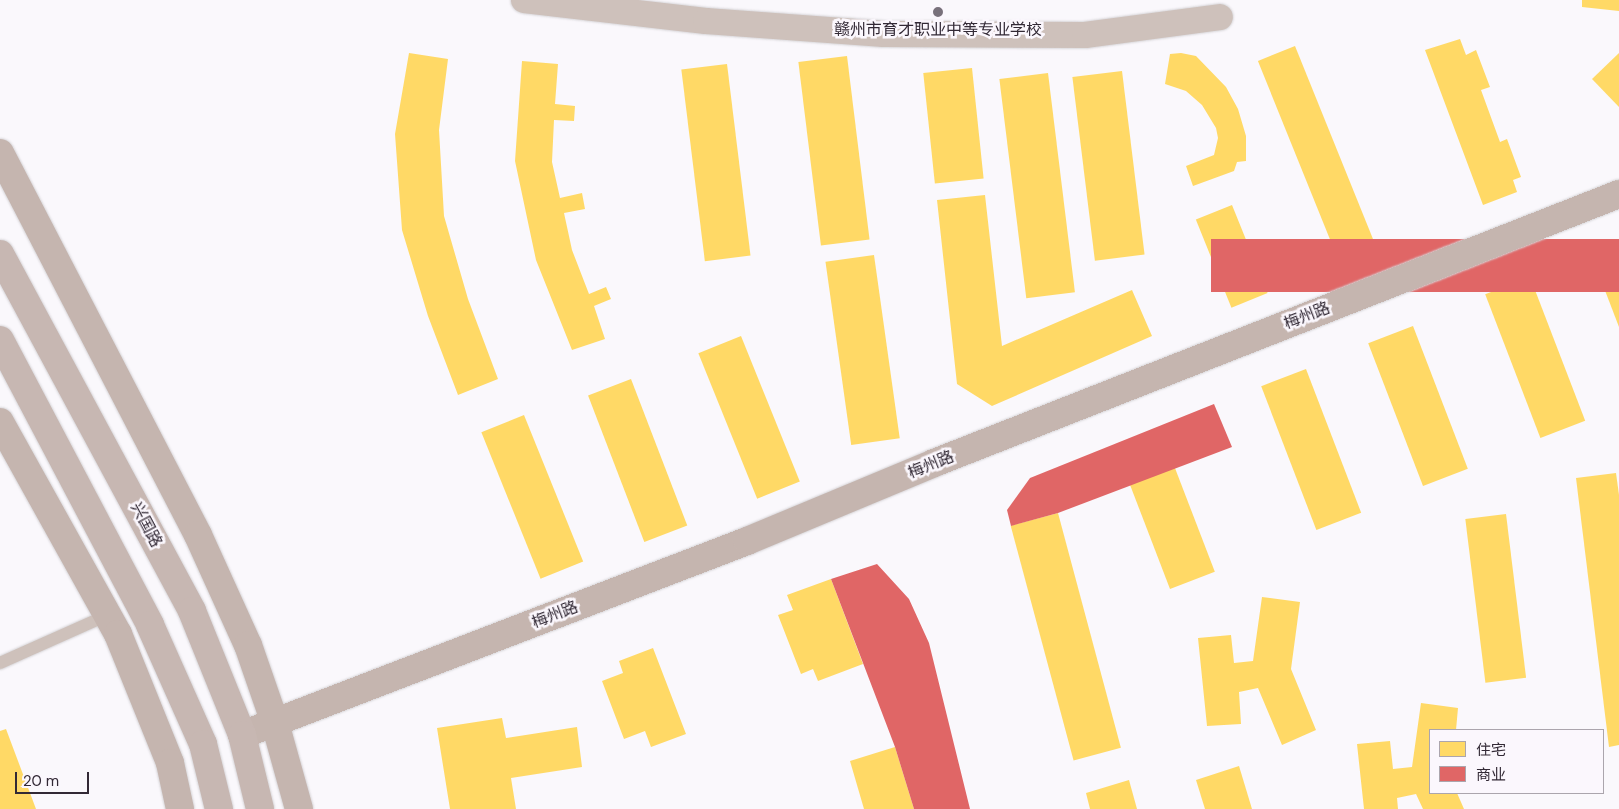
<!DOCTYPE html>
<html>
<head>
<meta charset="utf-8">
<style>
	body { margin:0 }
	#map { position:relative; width:1619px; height:809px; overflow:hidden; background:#faf8fc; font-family:"DM Sans","Noto Sans SC",sans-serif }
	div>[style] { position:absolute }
	.homes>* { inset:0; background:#ffd966; transform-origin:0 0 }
	.shops>* { inset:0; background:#e06666; transform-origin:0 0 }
	.roads { filter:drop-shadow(0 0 1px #d6d4d7) drop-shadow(0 0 1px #d6d4d7) }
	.lane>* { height:12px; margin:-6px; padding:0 6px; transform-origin:6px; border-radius:6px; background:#cec1bb }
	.street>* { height:26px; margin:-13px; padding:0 13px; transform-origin:13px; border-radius:13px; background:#cec1bb }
	.secondary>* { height:28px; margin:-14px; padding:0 14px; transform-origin:14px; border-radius:14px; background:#c5b5af }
	.primary>* { height:28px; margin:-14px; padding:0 14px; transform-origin:14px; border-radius:14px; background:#c7b7b2 }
	.dots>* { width:14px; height:14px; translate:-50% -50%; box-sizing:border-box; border:2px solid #fbf7fd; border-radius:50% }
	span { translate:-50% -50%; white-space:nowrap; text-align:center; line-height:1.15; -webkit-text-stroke:5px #fbf7fd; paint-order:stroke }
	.poi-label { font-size:16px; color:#322935 }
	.street-label { font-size:16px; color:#322935 }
	.legend { position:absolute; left:1429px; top:729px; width:175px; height:65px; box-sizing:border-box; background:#fbf7fd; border:1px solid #aba5ad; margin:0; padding:6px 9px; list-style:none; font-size:15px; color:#322935 }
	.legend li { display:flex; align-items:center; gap:10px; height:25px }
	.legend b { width:25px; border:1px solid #aba5ad }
	.scale { position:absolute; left:15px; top:772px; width:74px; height:22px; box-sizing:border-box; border:2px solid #322935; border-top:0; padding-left:6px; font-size:15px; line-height:18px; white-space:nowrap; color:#322935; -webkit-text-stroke:4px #fbf7fd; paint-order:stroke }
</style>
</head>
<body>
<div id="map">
	<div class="homes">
		<div style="clip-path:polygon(1582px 0,1619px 0,1619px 11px,1582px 7px)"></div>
		<div style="clip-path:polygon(1460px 39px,1466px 55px,1476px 50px,1490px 87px,1481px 90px,1500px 142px,1507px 139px,1521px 177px,1513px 180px,1517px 192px,1483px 205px,1425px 50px)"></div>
		<div style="left:1295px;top:46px;width:219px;height:40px;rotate:68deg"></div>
		<div style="clip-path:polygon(409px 53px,448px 59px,439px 130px,444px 216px,468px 299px,498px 379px,458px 395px,428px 316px,402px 230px,395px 134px)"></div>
		<div style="clip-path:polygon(1181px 53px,1196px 56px,1226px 87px,1238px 109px,1246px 136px,1246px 161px,1237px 162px,1234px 171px,1193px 186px,1186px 166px,1214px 155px,1218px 138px,1216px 128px,1202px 105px,1186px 91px,1165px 84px,1170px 54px)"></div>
		<div style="clip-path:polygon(1619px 53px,1619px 107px,1592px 79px)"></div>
		<div style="left:847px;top:56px;width:185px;height:49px;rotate:83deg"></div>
		<div style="clip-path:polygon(522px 61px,558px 64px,555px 104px,575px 106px,574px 121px,554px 120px,552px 162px,560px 198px,582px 193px,585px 209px,564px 213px,572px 250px,589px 294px,606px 287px,611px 299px,594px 306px,605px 339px,572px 350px,536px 260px,515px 161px)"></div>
		<div style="left:727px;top:64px;width:193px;height:46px;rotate:83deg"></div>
		<div style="left:972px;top:68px;width:111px;height:49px;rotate:84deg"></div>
		<div style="left:1122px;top:71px;width:185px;height:50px;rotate:83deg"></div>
		<div style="left:1048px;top:73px;width:221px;height:49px;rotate:83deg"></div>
		<div style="clip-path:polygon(985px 195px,1002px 346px,1132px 290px,1152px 336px,992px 406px,957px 384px,937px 200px)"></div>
		<div style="left:1232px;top:205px;width:95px;height:39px;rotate:68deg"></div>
		<div style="clip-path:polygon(1619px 243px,1619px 327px,1591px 254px)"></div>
		<div style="left:874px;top:255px;width:185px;height:49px;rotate:82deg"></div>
		<div style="left:1530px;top:277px;width:154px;height:48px;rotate:69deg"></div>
		<div style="left:1413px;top:326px;width:153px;height:48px;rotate:69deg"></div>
		<div style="left:741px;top:336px;width:157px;height:46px;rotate:68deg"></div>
		<div style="left:1306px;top:369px;width:154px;height:48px;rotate:69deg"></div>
		<div style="left:631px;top:379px;width:157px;height:46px;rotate:69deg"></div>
		<div style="left:524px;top:415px;width:158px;height:46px;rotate:68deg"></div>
		<div style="left:1160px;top:429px;width:153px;height:48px;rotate:69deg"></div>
		<div style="clip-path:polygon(1616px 473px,1619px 495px,1619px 745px,1609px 747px,1576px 478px)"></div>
		<div style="left:1058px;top:513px;width:243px;height:49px;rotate:75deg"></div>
		<div style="left:1506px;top:514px;width:165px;height:41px;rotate:83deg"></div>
		<div style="clip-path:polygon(831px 579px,863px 664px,818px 681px,813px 669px,801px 674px,778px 615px,793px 610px,787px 595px)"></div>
		<div style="clip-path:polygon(1262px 597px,1300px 602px,1291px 669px,1316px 730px,1282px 745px,1258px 688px,1239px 692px,1241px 724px,1207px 726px,1198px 638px,1231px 635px,1234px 663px,1253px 661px)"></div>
		<div style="clip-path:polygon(653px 648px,686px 734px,651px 747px,645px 731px,624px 739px,602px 681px,623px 673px,619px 661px)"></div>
		<div style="clip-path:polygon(1421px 703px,1458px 708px,1456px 730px,1430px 730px,1430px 793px,1457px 793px,1464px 809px,1423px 809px,1416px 794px,1397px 798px,1398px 809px,1364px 809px,1357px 744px,1390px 741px,1393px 769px,1412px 767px)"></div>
		<div style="clip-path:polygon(502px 718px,506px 738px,577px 727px,582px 767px,511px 778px,516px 809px,450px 809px,437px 728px)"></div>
		<div style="clip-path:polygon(6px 729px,36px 809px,0 809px,0 731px)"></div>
		<div style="clip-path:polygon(895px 747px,914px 809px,864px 809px,850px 761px)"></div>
		<div style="clip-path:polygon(1239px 766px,1252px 809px,1205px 809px,1196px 780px)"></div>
		<div style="clip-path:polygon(1129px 780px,1137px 809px,1090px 809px,1086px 793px)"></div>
	</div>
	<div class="shops">
		<div style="left:1619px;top:239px;width:53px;height:408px;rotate:90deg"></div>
		<div style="clip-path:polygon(1214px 404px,1232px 447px,1058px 513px,1011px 526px,1007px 510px,1030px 478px)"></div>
		<div style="clip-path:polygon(877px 564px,909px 599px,929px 643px,970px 809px,914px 809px,895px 747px,831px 579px)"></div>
	</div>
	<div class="roads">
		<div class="lane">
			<div style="left:0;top:663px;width:118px;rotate:-24deg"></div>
		</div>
		<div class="street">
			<div style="left:524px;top:0;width:183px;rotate:6.6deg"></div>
			<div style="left:706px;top:21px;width:178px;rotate:4.2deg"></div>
			<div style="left:884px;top:34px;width:201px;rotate:0.3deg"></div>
			<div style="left:1085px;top:35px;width:136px;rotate:-7.6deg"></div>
		</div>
		<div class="secondary">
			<div style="left:0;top:153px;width:430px;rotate:62.6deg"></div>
			<div style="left:198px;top:535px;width:121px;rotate:65.6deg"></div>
			<div style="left:248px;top:645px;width:83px;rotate:70.9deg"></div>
			<div style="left:275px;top:723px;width:89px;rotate:74.4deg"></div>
			<div style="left:0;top:422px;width:243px;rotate:60.9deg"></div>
			<div style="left:118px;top:634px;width:139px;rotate:68deg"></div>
			<div style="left:170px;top:763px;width:47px;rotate:77.7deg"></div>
			<div style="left:242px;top:735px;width:541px;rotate:-21.01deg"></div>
			<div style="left:747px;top:541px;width:203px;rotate:-22.6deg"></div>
			<div style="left:934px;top:463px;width:736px;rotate:-21.44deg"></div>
		</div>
		<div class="primary">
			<div style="left:0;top:254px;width:405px;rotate:61.7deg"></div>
			<div style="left:192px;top:611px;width:134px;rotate:68deg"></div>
			<div style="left:242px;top:735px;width:76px;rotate:76.3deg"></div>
			<div style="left:0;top:340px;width:322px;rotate:62.2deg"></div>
			<div style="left:150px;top:625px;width:130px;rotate:66deg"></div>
			<div style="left:203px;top:744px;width:67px;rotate:76.2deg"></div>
		</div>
	</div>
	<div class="dots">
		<div style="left:938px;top:12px;background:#78717b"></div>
	</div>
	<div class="poi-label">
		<span style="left:938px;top:30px">赣州市育才职业中等专业学校</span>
	</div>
	<div class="street-label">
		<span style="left:1307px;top:316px;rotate:-21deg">梅州路</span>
		<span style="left:931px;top:465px;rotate:-22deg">梅州路</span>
		<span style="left:146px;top:525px;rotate:62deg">兴国路</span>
		<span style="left:555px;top:615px;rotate:-21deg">梅州路</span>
	</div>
	<ul class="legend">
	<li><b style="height:14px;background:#ffd966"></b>住宅</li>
	<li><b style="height:14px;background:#e06666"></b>商业</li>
	</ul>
	<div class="scale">20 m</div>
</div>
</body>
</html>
